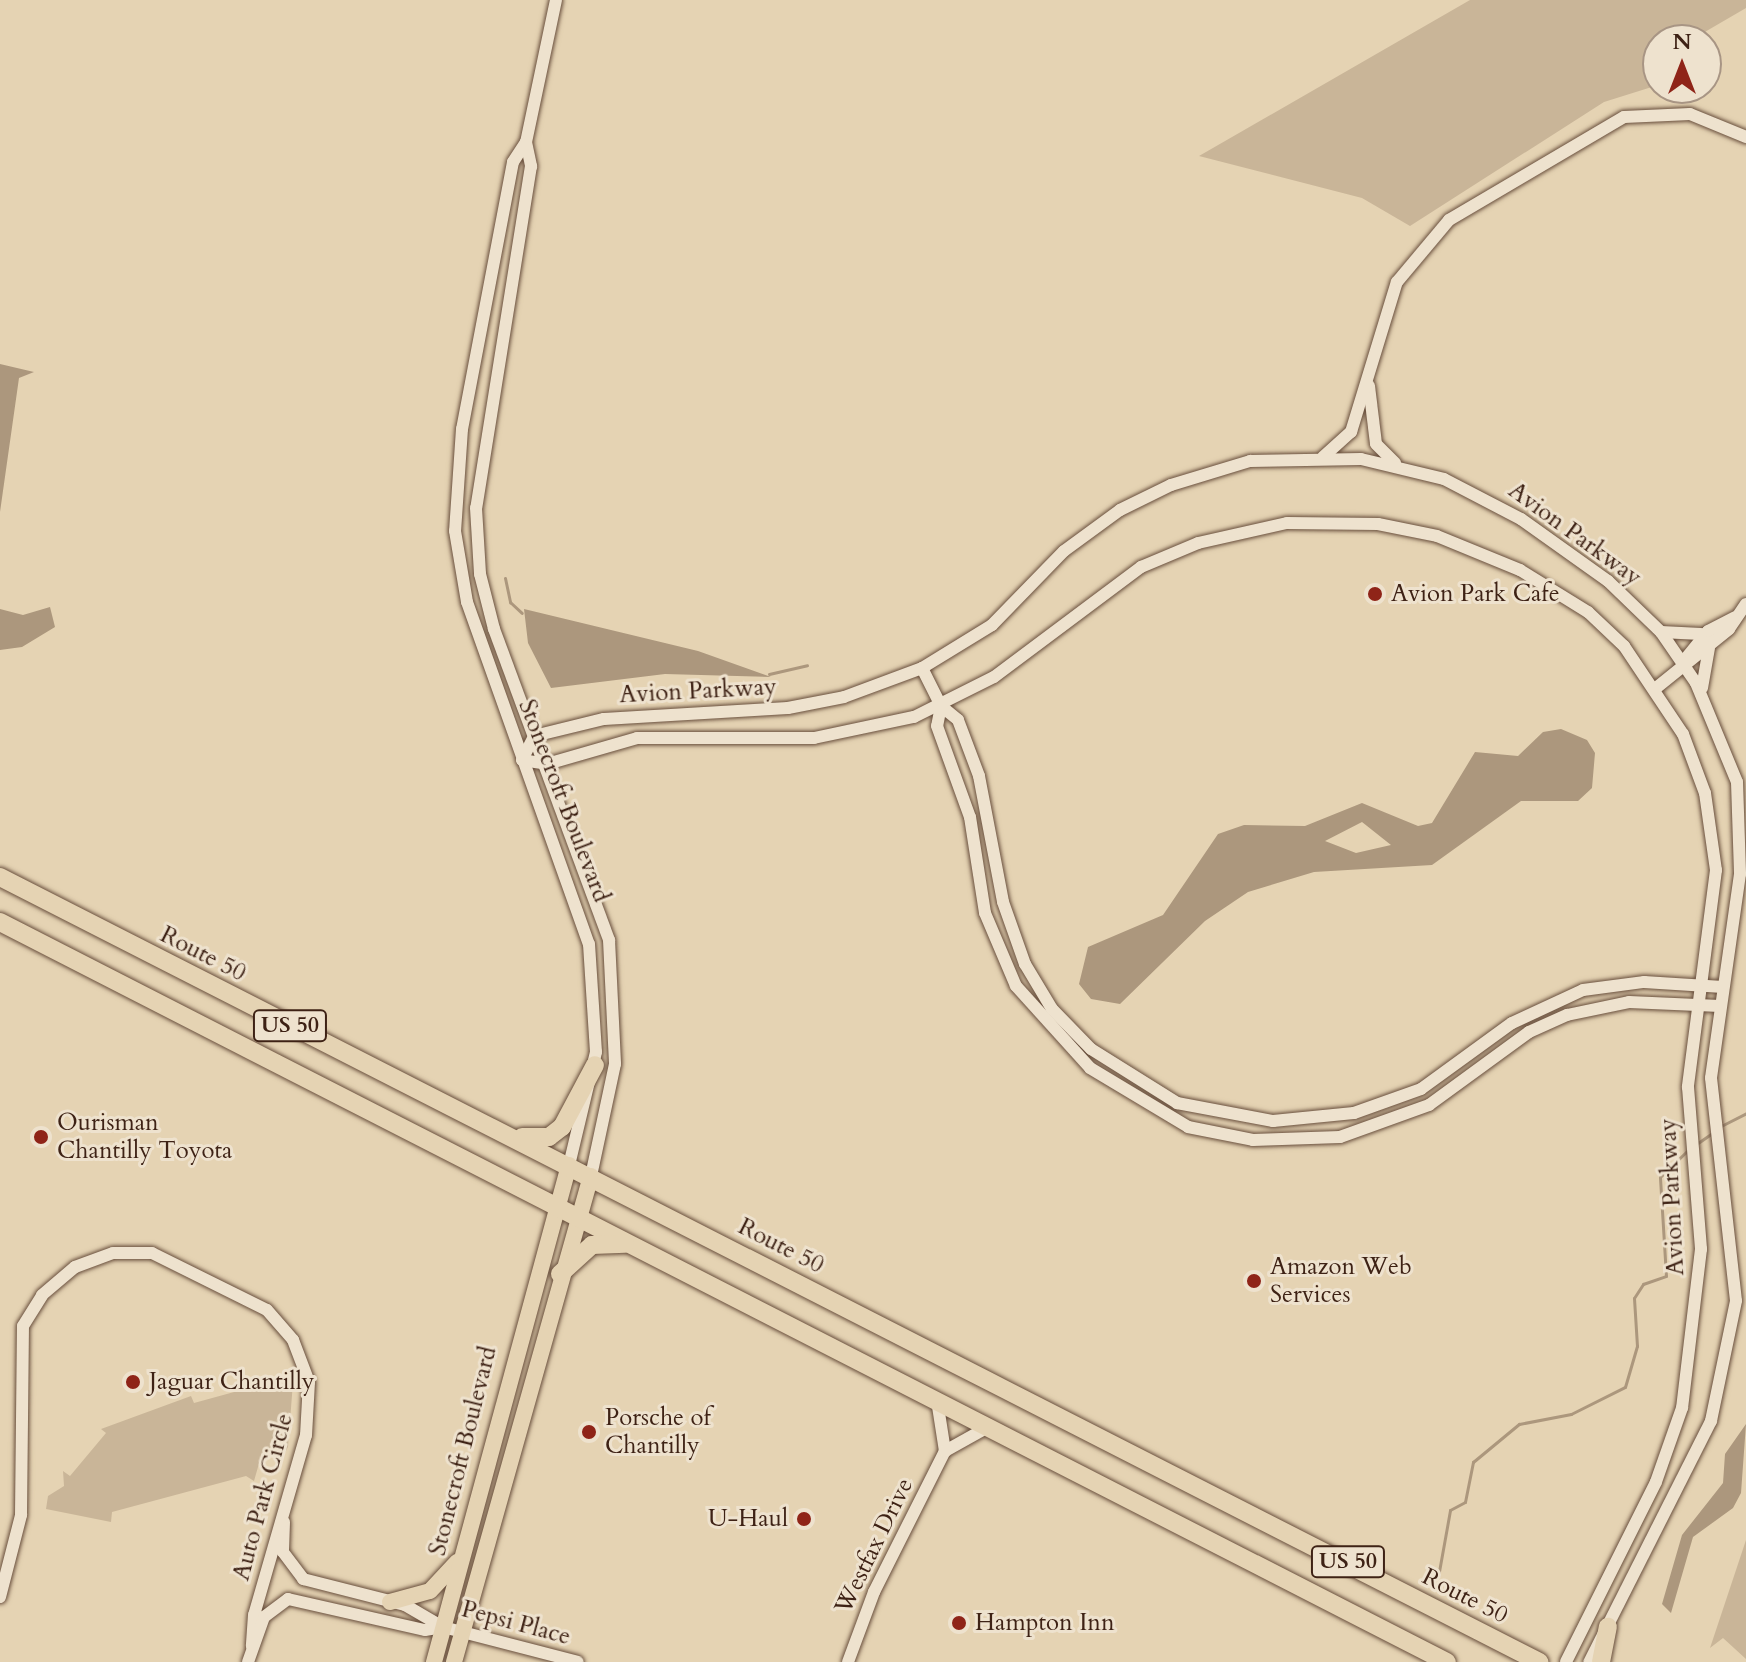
<!DOCTYPE html>
<html>
<head>
<meta charset="utf-8">
<style>
	body { margin:0 }
	#map { position:relative; width:1746px; height:1662px; overflow:hidden; background:#e5d3b3; font-family:Cardo,serif }
	div>[style] { position:absolute }
	.green>* { inset:0; background:#c9b598 }
	.water>* { inset:0; background:#ac977d }
	.stream>* { height:3px; margin:-1.5px; padding:0 1.5px; transform-origin:1.5px; border-radius:1.5px; background:#ac977d }
	.roads { filter:drop-shadow(0 0 2px #684e3c) drop-shadow(0 0 2px #684e3c) }
	.minor>* { height:12px; margin:-6px; padding:0 6px; transform-origin:6px; border-radius:6px; background:#eee2ce }
	.major>* { height:16px; margin:-8px; padding:0 8px; transform-origin:8px; border-radius:8px; background:#e5d3b3 }
	.highway>* { height:18px; margin:-9px; padding:0 9px; transform-origin:9px; border-radius:9px; background:#e5d3b3 }
	.dots>* { width:22px; height:22px; translate:-50% -50%; box-sizing:border-box; border:4px solid #eee2ce; border-radius:50% }
	span { translate:-50% -50%; white-space:nowrap; text-align:center; line-height:1.15; -webkit-text-stroke:6px #eee2ce; paint-order:stroke }
	.shield-label span { padding:2px 6px; background:#eee2ce; border:2px solid; border-radius:6px; -webkit-text-stroke-width:0 }
	.shield-label { font-size:22px; color:#3e2215; font-weight:700 }
	.street-label { font-size:24px; color:#3e2215 }
	.poi-label { font-size:24px; color:#3e2215 }
	.left { translate:0 -50%; text-align:left }
	.right { translate:-100% -50%; text-align:right }
	.north { position:absolute; left:1642px; top:24px; width:80px; height:80px; box-sizing:border-box; background:#eee2ce; border:2px solid #a89584; border-radius:50%; rotate:0deg; font-size:22px; font-weight:700; line-height:32px; text-align:center; color:#3e2215 }
	.north::after { content:''; display:block; margin:auto; width:28px; height:36px; background:#8f2418; clip-path:polygon(50% 0,100% 100%,50% 72%,0 100%) }
</style>
</head>
<body>
<div id="map">
	<div class="green">
		<div style="clip-path:polygon(1470px 0,1746px 0,1746px 8px,1691px 40px,1658px 40px,1655px 86px,1604px 102px,1410px 226px,1362px 198px,1199px 156px)"></div>
		<div style="clip-path:polygon(282px 1379px,293px 1382px,288px 1447px,282px 1458px,262px 1453px,254px 1481px,246px 1476px,112px 1512px,111px 1522px,46px 1509px,48px 1496px,64px 1486px,63px 1471px,70px 1476px,106px 1433px,101px 1429px,191px 1396px,194px 1403px)"></div>
		<div style="clip-path:polygon(1746px 1540px,1746px 1659px,1723px 1638px,1710px 1648px)"></div>
	</div>
	<div class="water">
		<div style="clip-path:polygon(0 364px,34px 372px,19px 378px,0 512px)"></div>
		<div style="clip-path:polygon(50px 607px,55px 627px,22px 647px,0 650px,0 609px,23px 615px)"></div>
		<div style="clip-path:polygon(524px 609px,698px 651px,771px 677px,665px 674px,551px 688px,528px 643px)"></div>
		<div style="clip-path:polygon(evenodd,1561px 729px,1587px 740px,1595px 753px,1592px 788px,1578px 801px,1521px 801px,1432px 865px,1314px 872px,1248px 892px,1205px 921px,1120px 1004px,1091px 999px,1079px 984px,1088px 947px,1163px 915px,1218px 834px,1244px 825px,1305px 826px,1362px 803px,1418px 826px,1432px 823px,1475px 752px,1518px 756px,1543px 732px,1561px 729px,1362px 822px,1391px 845px,1356px 853px,1325px 841px,1362px 822px)"></div>
		<div style="clip-path:polygon(1746px 1424px,1741px 1493px,1733px 1508px,1693px 1537px,1671px 1613px,1662px 1604px,1682px 1535px,1723px 1483px,1725px 1454px)"></div>
	</div>
	<div class="stream">
		<div style="left:505px;top:578px;width:25px;rotate:78deg"></div>
		<div style="left:510px;top:602px;width:16px;rotate:43deg"></div>
		<div style="left:769px;top:674px;width:39px;rotate:-13deg"></div>
		<div style="left:1721px;top:1126px;width:28px;rotate:-27deg"></div>
		<div style="left:1695px;top:1145px;width:21px;rotate:-35deg"></div>
		<div style="left:1438px;top:1577px;width:68px;rotate:-79.8deg"></div>
		<div style="left:1450px;top:1510px;width:17px;rotate:-28deg"></div>
		<div style="left:1465px;top:1502px;width:41px;rotate:-78.7deg"></div>
		<div style="left:1473px;top:1462px;width:60px;rotate:-39.6deg"></div>
		<div style="left:1519px;top:1424px;width:53px;rotate:-10.9deg"></div>
		<div style="left:1571px;top:1414px;width:60px;rotate:-26.6deg"></div>
		<div style="left:1625px;top:1387px;width:43px;rotate:-73.7deg"></div>
		<div style="left:1637px;top:1346px;width:48px;rotate:-93.6deg"></div>
		<div style="left:1634px;top:1298px;width:17px;rotate:-57deg"></div>
		<div style="left:1643px;top:1284px;width:24px;rotate:-19deg"></div>
		<div style="left:1666px;top:1276px;width:99px;rotate:-93.5deg"></div>
		<div style="left:1660px;top:1177px;width:40px;rotate:-44deg"></div>
	</div>
	<div class="roads">
		<div class="minor">
			<div style="left:556px;top:0;width:145px;rotate:101.9deg"></div>
			<div style="left:526px;top:142px;width:25px;rotate:78deg"></div>
			<div style="left:531px;top:166px;width:346px;rotate:99.1deg"></div>
			<div style="left:476px;top:508px;width:66px;rotate:86.5deg"></div>
			<div style="left:480px;top:574px;width:57px;rotate:75.7deg"></div>
			<div style="left:494px;top:629px;width:332px;rotate:69.7deg"></div>
			<div style="left:609px;top:940px;width:124px;rotate:87.2deg"></div>
			<div style="left:615px;top:1064px;width:115px;rotate:102.1deg"></div>
			<div style="left:526px;top:142px;width:24px;rotate:123deg"></div>
			<div style="left:513px;top:162px;width:272px;rotate:100.8deg"></div>
			<div style="left:462px;top:429px;width:102px;rotate:93.9deg"></div>
			<div style="left:455px;top:531px;width:72px;rotate:80.4deg"></div>
			<div style="left:467px;top:602px;width:363px;rotate:70.4deg"></div>
			<div style="left:589px;top:944px;width:108px;rotate:86.3deg"></div>
			<div style="left:596px;top:1052px;width:116px;rotate:103.4deg"></div>
			<div style="left:1369px;top:386px;width:58px;rotate:83.1deg"></div>
			<div style="left:1376px;top:444px;width:27px;rotate:45deg"></div>
			<div style="left:1323px;top:457px;width:38px;rotate:-42deg"></div>
			<div style="left:1351px;top:432px;width:157px;rotate:-73deg"></div>
			<div style="left:1397px;top:282px;width:81px;rotate:-50deg"></div>
			<div style="left:1449px;top:220px;width:203px;rotate:-30.5deg"></div>
			<div style="left:1624px;top:117px;width:66px;rotate:-2.6deg"></div>
			<div style="left:1690px;top:114px;width:61px;rotate:22.3deg"></div>
			<div style="left:1661px;top:632px;width:40px;rotate:2.9deg"></div>
			<div style="left:1682px;top:663px;width:41px;rotate:-50.9deg"></div>
			<div style="left:1708px;top:631px;width:30px;rotate:-27deg"></div>
			<div style="left:922px;top:668px;width:42px;rotate:63.4deg"></div>
			<div style="left:941px;top:706px;width:22px;rotate:39deg"></div>
			<div style="left:958px;top:720px;width:60px;rotate:69.4deg"></div>
			<div style="left:979px;top:776px;width:128px;rotate:79.2deg"></div>
			<div style="left:1003px;top:902px;width:66px;rotate:70.5deg"></div>
			<div style="left:1025px;top:964px;width:52px;rotate:59deg"></div>
			<div style="left:1052px;top:1009px;width:56px;rotate:45.7deg"></div>
			<div style="left:1091px;top:1049px;width:102px;rotate:32.1deg"></div>
			<div style="left:1177px;top:1103px;width:98px;rotate:10.6deg"></div>
			<div style="left:1273px;top:1121px;width:81px;rotate:-5.6deg"></div>
			<div style="left:1354px;top:1113px;width:71px;rotate:-19.7deg"></div>
			<div style="left:1421px;top:1089px;width:112px;rotate:-36deg"></div>
			<div style="left:1512px;top:1023px;width:78px;rotate:-24.9deg"></div>
			<div style="left:1583px;top:990px;width:62px;rotate:-7.5deg"></div>
			<div style="left:1644px;top:982px;width:79px;rotate:3.6deg"></div>
			<div style="left:1656px;top:688px;width:94px;rotate:-38.9deg"></div>
			<div style="left:1729px;top:629px;width:30px;rotate:-56deg"></div>
			<div style="left:1702px;top:688px;width:41px;rotate:-80.1deg"></div>
			<div style="left:941px;top:706px;width:20px;rotate:101deg"></div>
			<div style="left:937px;top:726px;width:97px;rotate:70.1deg"></div>
			<div style="left:970px;top:817px;width:97px;rotate:81.1deg"></div>
			<div style="left:985px;top:913px;width:79px;rotate:67deg"></div>
			<div style="left:1016px;top:986px;width:110px;rotate:47.9deg"></div>
			<div style="left:1090px;top:1068px;width:114px;rotate:31deg"></div>
			<div style="left:1188px;top:1127px;width:66px;rotate:11.3deg"></div>
			<div style="left:1253px;top:1140px;width:87px;rotate:-2deg"></div>
			<div style="left:1340px;top:1137px;width:95px;rotate:-19.8deg"></div>
			<div style="left:1429px;top:1105px;width:124px;rotate:-36.1deg"></div>
			<div style="left:1529px;top:1032px;width:42px;rotate:-24.1deg"></div>
			<div style="left:1567px;top:1015px;width:63px;rotate:-11.8deg"></div>
			<div style="left:1629px;top:1002px;width:91px;rotate:2.5deg"></div>
			<div style="left:522px;top:760px;width:27px;rotate:-63deg"></div>
			<div style="left:534px;top:736px;width:72px;rotate:-13.7deg"></div>
			<div style="left:604px;top:719px;width:184px;rotate:-3.4deg"></div>
			<div style="left:788px;top:708px;width:57px;rotate:-11.1deg"></div>
			<div style="left:844px;top:697px;width:83px;rotate:-20.4deg"></div>
			<div style="left:922px;top:668px;width:82px;rotate:-31.6deg"></div>
			<div style="left:992px;top:625px;width:103px;rotate:-45.8deg"></div>
			<div style="left:1064px;top:551px;width:69px;rotate:-36.2deg"></div>
			<div style="left:1120px;top:510px;width:57px;rotate:-26.1deg"></div>
			<div style="left:1171px;top:485px;width:83px;rotate:-16.9deg"></div>
			<div style="left:1250px;top:461px;width:111px;rotate:-1deg"></div>
			<div style="left:1361px;top:459px;width:85px;rotate:13.5deg"></div>
			<div style="left:1444px;top:479px;width:87px;rotate:27.5deg"></div>
			<div style="left:1521px;top:519px;width:107px;rotate:35.5deg"></div>
			<div style="left:1608px;top:581px;width:74px;rotate:43.9deg"></div>
			<div style="left:1661px;top:632px;width:62px;rotate:55.5deg"></div>
			<div style="left:1696px;top:683px;width:107px;rotate:67.5deg"></div>
			<div style="left:1737px;top:782px;width:92px;rotate:88.1deg"></div>
			<div style="left:1740px;top:874px;width:206px;rotate:98.1deg"></div>
			<div style="left:1711px;top:1078px;width:224px;rotate:83.6deg"></div>
			<div style="left:1736px;top:1301px;width:123px;rotate:101.8deg"></div>
			<div style="left:1711px;top:1421px;width:270px;rotate:116.8deg"></div>
			<div style="left:522px;top:760px;width:25px;rotate:9deg"></div>
			<div style="left:547px;top:764px;width:94px;rotate:-16.1deg"></div>
			<div style="left:637px;top:738px;width:177px"></div>
			<div style="left:814px;top:738px;width:102px;rotate:-11.9deg"></div>
			<div style="left:914px;top:717px;width:89px;rotate:-26.6deg"></div>
			<div style="left:994px;top:677px;width:184px;rotate:-36.8deg"></div>
			<div style="left:1141px;top:567px;width:62px;rotate:-22.8deg"></div>
			<div style="left:1198px;top:543px;width:91px;rotate:-12.7deg"></div>
			<div style="left:1287px;top:523px;width:91px;rotate:0.6deg"></div>
			<div style="left:1378px;top:524px;width:60px;rotate:11.5deg"></div>
			<div style="left:1437px;top:536px;width:90px;rotate:22.3deg"></div>
			<div style="left:1520px;top:570px;width:80px;rotate:31.7deg"></div>
			<div style="left:1588px;top:612px;width:50px;rotate:43.4deg"></div>
			<div style="left:1624px;top:646px;width:106px;rotate:56.2deg"></div>
			<div style="left:1683px;top:734px;width:63px;rotate:69.6deg"></div>
			<div style="left:1705px;top:793px;width:78px;rotate:81.9deg"></div>
			<div style="left:1716px;top:870px;width:219px;rotate:97.4deg"></div>
			<div style="left:1688px;top:1087px;width:163px;rotate:85.4deg"></div>
			<div style="left:1701px;top:1249px;width:160px;rotate:96.8deg"></div>
			<div style="left:1682px;top:1408px;width:78px;rotate:109.4deg"></div>
			<div style="left:1656px;top:1482px;width:201px;rotate:116.6deg"></div>
			<div style="left:937px;top:1400px;width:52px;rotate:81.1deg"></div>
			<div style="left:284px;top:1522px;width:30px;rotate:92deg"></div>
			<div style="left:283px;top:1552px;width:34px;rotate:53deg"></div>
			<div style="left:303px;top:1579px;width:105px;rotate:14.3deg"></div>
			<div style="left:405px;top:1605px;width:44px;rotate:30.1deg"></div>
			<div style="left:443px;top:1627px;width:139px;rotate:14.5deg"></div>
			<div style="left:0;top:1597px;width:85px;rotate:-75.6deg"></div>
			<div style="left:21px;top:1515px;width:189px;rotate:-89.4deg"></div>
			<div style="left:23px;top:1326px;width:36px;rotate:-58deg"></div>
			<div style="left:42px;top:1295px;width:43px;rotate:-40.3deg"></div>
			<div style="left:75px;top:1267px;width:40px;rotate:-20.2deg"></div>
			<div style="left:113px;top:1253px;width:39px"></div>
			<div style="left:152px;top:1253px;width:128px;rotate:26.4deg"></div>
			<div style="left:267px;top:1310px;width:40px;rotate:49deg"></div>
			<div style="left:293px;top:1340px;width:45px;rotate:69.1deg"></div>
			<div style="left:309px;top:1382px;width:53px;rotate:93.2deg"></div>
			<div style="left:306px;top:1435px;width:187px;rotate:106.1deg"></div>
			<div style="left:254px;top:1615px;width:31px;rotate:94deg"></div>
			<div style="left:248px;top:1662px;width:48px;rotate:-70.4deg"></div>
			<div style="left:264px;top:1617px;width:30px;rotate:-37deg"></div>
			<div style="left:288px;top:1599px;width:140px;rotate:12.8deg"></div>
			<div style="left:425px;top:1630px;width:18px;rotate:-9deg"></div>
			<div style="left:848px;top:1662px;width:75px;rotate:-69.6deg"></div>
			<div style="left:874px;top:1592px;width:158px;rotate:-63.3deg"></div>
			<div style="left:945px;top:1451px;width:51px;rotate:-29.1deg"></div>
		</div>
		<div class="major">
			<div style="left:390px;top:1602px;width:41px;rotate:-15.4deg"></div>
			<div style="left:430px;top:1591px;width:40px;rotate:-47deg"></div>
			<div style="left:434px;top:1662px;width:515px;rotate:-74.8deg"></div>
			<div style="left:454px;top:1662px;width:505px;rotate:-74.26deg"></div>
		</div>
		<div class="highway">
			<div style="left:0;top:877px;width:1728px;rotate:27.02deg"></div>
			<div style="left:0;top:922px;width:1625px;rotate:27.09deg"></div>
			<div style="left:522px;top:1137px;width:27px"></div>
			<div style="left:549px;top:1137px;width:16px;rotate:-38deg"></div>
			<div style="left:562px;top:1127px;width:70px;rotate:-62deg"></div>
			<div style="left:560px;top:1274px;width:43px;rotate:-42.2deg"></div>
			<div style="left:592px;top:1245px;width:33px;rotate:-2deg"></div>
			<div style="left:1601px;top:1662px;width:36px;rotate:-79deg"></div>
		</div>
	</div>
	<div class="dots">
		<div style="left:1375px;top:594px;background:#8f2418"></div>
		<div style="left:41px;top:1137px;background:#8f2418"></div>
		<div style="left:1254px;top:1281px;background:#8f2418"></div>
		<div style="left:133px;top:1382px;background:#8f2418"></div>
		<div style="left:589px;top:1432px;background:#8f2418"></div>
		<div style="left:804px;top:1519px;background:#8f2418"></div>
		<div style="left:959px;top:1623px;background:#8f2418"></div>
	</div>
	<div class="shield-label">
		<span style="left:290px;top:1026px">US 50</span>
		<span style="left:1348px;top:1562px">US 50</span>
	</div>
	<div class="street-label">
		<span style="left:1575px;top:534px;rotate:36deg">Avion Parkway</span>
		<span style="left:698px;top:691px;rotate:-3deg">Avion Parkway</span>
		<span style="left:564px;top:801px;rotate:69deg">Stonecroft Boulevard</span>
		<span style="left:203px;top:954px;rotate:27deg">Route 50</span>
		<span style="left:1672px;top:1197px;rotate:-93deg">Avion Parkway</span>
		<span style="left:781px;top:1246px;rotate:27deg">Route 50</span>
		<span style="left:463px;top:1451px;rotate:-76deg">Stonecroft Boulevard</span>
		<span style="left:263px;top:1497px;rotate:-75deg">Auto Park Circle</span>
		<span style="left:874px;top:1546px;rotate:-64deg">Westfax Drive</span>
		<span style="left:1465px;top:1596px;rotate:27deg">Route 50</span>
		<span style="left:516px;top:1623px;rotate:15deg">Pepsi Place</span>
	</div>
	<div class="poi-label">
		<span class="left" style="left:1391px;top:594px">Avion Park Cafe</span>
		<span class="left" style="left:57px;top:1137px">Ourisman<br>Chantilly Toyota</span>
		<span class="left" style="left:1270px;top:1281px">Amazon Web<br>Services</span>
		<span class="left" style="left:149px;top:1382px">Jaguar Chantilly</span>
		<span class="left" style="left:605px;top:1432px">Porsche of<br>Chantilly</span>
		<span class="right" style="left:788px;top:1519px">U-Haul</span>
		<span class="left" style="left:975px;top:1623px">Hampton Inn</span>
	</div>
	<div class="north">N</div>
</div>
</body>
</html>
